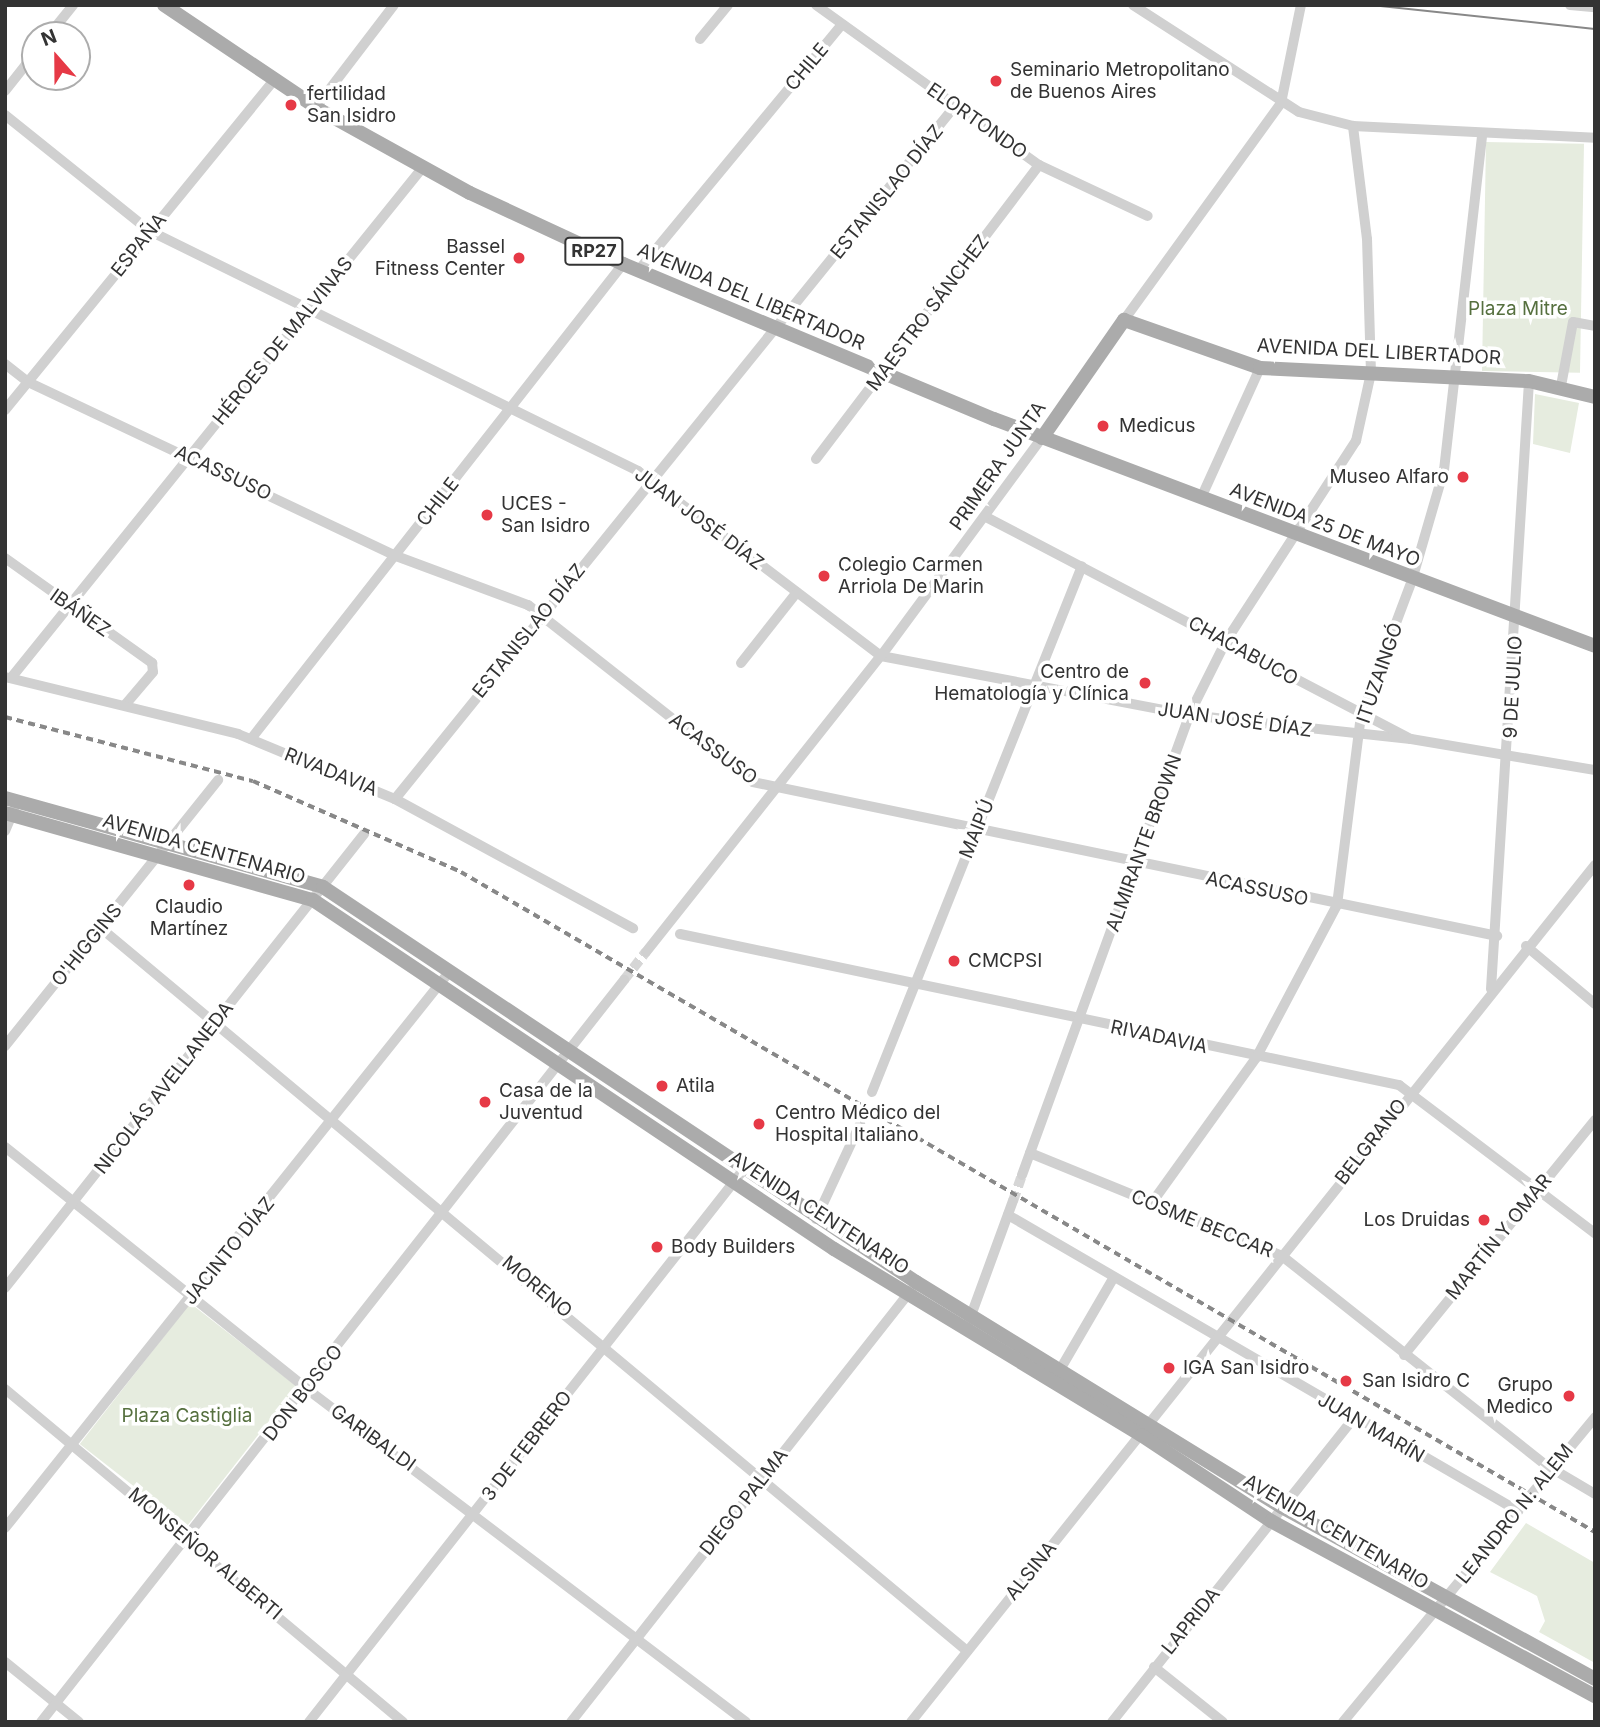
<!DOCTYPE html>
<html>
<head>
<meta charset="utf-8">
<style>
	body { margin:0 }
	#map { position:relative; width:1600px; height:1727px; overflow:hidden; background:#fff; font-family:Inter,sans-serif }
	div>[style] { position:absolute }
	.green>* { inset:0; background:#e6ecdf; transform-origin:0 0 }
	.minor-tunnel>* { height:10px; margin-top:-5px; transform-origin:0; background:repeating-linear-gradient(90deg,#d6d6d6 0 10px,transparent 0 15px) }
	.minor>* { height:10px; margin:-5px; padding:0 5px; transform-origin:5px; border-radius:5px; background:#d0d0d0 }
	.major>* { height:14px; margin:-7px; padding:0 7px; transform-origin:7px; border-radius:7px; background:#ababab }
	.tram>* { height:2px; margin:-1px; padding:0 1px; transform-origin:1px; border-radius:1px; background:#888 }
	.rail>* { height:3.5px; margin-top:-1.75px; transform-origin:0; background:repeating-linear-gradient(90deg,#888 0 7px,transparent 0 12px) }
	.dots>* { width:19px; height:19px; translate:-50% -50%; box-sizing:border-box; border:4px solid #fff; border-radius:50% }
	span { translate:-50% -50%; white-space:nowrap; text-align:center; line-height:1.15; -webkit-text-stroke:7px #fff; paint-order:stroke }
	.shield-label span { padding:2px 5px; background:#fff; border:2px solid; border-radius:5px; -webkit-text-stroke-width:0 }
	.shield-label { font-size:18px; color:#333; font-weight:700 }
	.street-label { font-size:19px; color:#333 }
	.poi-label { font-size:19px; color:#333 }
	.left { translate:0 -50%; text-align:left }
	.right { translate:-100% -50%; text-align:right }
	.park-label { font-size:19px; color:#56703f }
	.frame { position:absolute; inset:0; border:7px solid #333; pointer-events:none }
	.north { position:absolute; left:21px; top:21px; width:70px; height:70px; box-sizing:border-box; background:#fff; border:2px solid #adadad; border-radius:50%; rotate:339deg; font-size:19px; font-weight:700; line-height:28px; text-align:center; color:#333 }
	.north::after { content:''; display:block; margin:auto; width:24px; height:32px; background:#e63946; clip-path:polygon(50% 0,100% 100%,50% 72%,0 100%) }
</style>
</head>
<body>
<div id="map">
	<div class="green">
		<div style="left:1486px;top:142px;width:98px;height:229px;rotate:1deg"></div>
		<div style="clip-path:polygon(1535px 394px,1579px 403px,1570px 453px,1533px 444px)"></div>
		<div style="left:190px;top:1303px;width:135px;height:179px;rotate:38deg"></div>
		<div style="clip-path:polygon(1526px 1523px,1595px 1563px,1595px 1663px,1539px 1632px,1545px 1621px,1537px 1596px,1490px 1572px)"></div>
	</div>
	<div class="minor-tunnel">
		<div style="left:624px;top:980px;width:36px;rotate:-52deg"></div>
		<div style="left:1013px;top:1201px;width:28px;rotate:-71deg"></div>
	</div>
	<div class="minor">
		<div style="left:816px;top:5px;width:274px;rotate:35.7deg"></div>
		<div style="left:1039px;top:165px;width:120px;rotate:25.1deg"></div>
		<div style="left:1133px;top:5px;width:197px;rotate:32.8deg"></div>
		<div style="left:1299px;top:112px;width:56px;rotate:14.5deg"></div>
		<div style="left:1353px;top:126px;width:242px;rotate:2.8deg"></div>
		<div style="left:1570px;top:5px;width:25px;rotate:5deg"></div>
		<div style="left:49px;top:35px;width:38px;rotate:-51deg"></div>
		<div style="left:700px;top:39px;width:44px;rotate:-50.5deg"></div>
		<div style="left:5px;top:91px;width:48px;rotate:-51.7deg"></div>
		<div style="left:316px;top:107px;width:128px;rotate:-52.6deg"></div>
		<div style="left:5px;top:115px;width:186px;rotate:38.7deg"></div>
		<div style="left:150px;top:231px;width:544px;rotate:26.19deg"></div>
		<div style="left:638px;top:471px;width:305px;rotate:37.3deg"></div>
		<div style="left:881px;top:656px;width:314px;rotate:10.8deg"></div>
		<div style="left:1189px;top:715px;width:223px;rotate:6.2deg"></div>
		<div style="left:638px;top:271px;width:320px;rotate:-50.4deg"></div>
		<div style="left:1124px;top:320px;width:268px;rotate:-54.1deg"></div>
		<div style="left:1281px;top:103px;width:100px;rotate:-78.5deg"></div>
		<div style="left:5px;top:364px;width:29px;rotate:38deg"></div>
		<div style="left:28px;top:382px;width:407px;rotate:25.3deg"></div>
		<div style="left:396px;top:556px;width:141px;rotate:20.4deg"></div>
		<div style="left:528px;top:605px;width:286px;rotate:38.2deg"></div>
		<div style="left:753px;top:782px;width:760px;rotate:11.69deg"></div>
		<div style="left:1561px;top:386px;width:65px;rotate:-79.4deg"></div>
		<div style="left:1573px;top:322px;width:22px;rotate:10deg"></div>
		<div style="left:5px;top:410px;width:424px;rotate:-50.8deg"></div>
		<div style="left:816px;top:459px;width:369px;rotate:-52.8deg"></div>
		<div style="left:1201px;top:498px;width:143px;rotate:-65.6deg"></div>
		<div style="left:986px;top:517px;width:479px;rotate:27.6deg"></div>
		<div style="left:1411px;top:739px;width:187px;rotate:9.6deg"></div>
		<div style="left:5px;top:558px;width:181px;rotate:35.5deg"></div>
		<div style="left:152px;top:663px;width:9px;rotate:84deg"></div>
		<div style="left:153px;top:672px;width:43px;rotate:130.3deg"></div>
		<div style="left:741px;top:663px;width:90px;rotate:-51.7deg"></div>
		<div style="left:5px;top:677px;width:240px;rotate:13.7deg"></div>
		<div style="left:238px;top:734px;width:170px;rotate:22.5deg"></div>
		<div style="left:395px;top:799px;width:271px;rotate:28.5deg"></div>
		<div style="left:11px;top:678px;width:656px;rotate:-51.12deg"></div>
		<div style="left:251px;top:739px;width:603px;rotate:-51.93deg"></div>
		<div style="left:395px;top:799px;width:891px;rotate:-51.06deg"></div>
		<div style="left:5px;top:831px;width:23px;rotate:-67deg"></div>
		<div style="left:102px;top:929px;width:1127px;rotate:39.85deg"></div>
		<div style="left:680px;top:934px;width:735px;rotate:11.86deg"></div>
		<div style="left:1399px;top:1085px;width:246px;rotate:37.1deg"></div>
		<div style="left:1526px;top:946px;width:90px;rotate:40deg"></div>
		<div style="left:646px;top:952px;width:378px;rotate:-51.6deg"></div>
		<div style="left:881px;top:656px;width:271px;rotate:-53.6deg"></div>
		<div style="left:1491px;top:989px;width:609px;rotate:-86.42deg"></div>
		<div style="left:5px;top:1046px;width:341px;rotate:-51.3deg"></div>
		<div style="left:872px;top:1092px;width:566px;rotate:-68.24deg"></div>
		<div style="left:5px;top:1147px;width:387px;rotate:38.7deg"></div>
		<div style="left:307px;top:1389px;width:551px;rotate:37.18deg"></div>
		<div style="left:1030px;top:1153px;width:272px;rotate:22.2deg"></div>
		<div style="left:1282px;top:1256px;width:337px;rotate:38.4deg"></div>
		<div style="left:1546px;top:1465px;width:57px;rotate:30.6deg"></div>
		<div style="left:1022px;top:1175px;width:489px;rotate:-70deg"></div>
		<div style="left:1189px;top:715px;width:83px;rotate:-63.4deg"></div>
		<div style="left:1226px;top:641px;width:239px;rotate:-57deg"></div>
		<div style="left:1356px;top:441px;width:70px;rotate:-77.6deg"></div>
		<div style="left:1371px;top:373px;width:134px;rotate:-91.7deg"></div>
		<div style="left:1367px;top:239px;width:114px;rotate:-97.1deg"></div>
		<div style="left:1151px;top:1204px;width:180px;rotate:-54.3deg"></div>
		<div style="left:1256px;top:1058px;width:173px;rotate:-62.1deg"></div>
		<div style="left:1337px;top:905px;width:191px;rotate:-82.8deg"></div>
		<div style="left:1361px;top:716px;width:145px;rotate:-69.4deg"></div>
		<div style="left:1412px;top:580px;width:115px;rotate:-73.8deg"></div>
		<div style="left:1444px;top:470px;width:335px;rotate:-83.5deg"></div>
		<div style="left:1008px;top:1215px;width:590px;rotate:30.13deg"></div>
		<div style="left:816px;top:1219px;width:105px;rotate:-65.1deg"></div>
		<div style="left:5px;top:1288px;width:579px;rotate:-51.66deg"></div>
		<div style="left:969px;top:1321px;width:128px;rotate:-69.9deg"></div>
		<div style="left:1404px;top:1355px;width:303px;rotate:-50.9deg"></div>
		<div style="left:1061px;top:1368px;width:105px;rotate:-59.8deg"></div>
		<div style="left:5px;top:1389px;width:519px;rotate:39.92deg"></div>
		<div style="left:5px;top:1528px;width:713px;rotate:-51.38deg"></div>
		<div style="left:5px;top:1662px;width:95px;rotate:39deg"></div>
		<div style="left:1154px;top:1667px;width:88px;rotate:38.6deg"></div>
		<div style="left:41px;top:1722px;width:944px;rotate:-51.84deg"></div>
		<div style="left:309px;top:1722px;width:704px;rotate:-51.81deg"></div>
		<div style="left:571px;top:1722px;width:551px;rotate:-51.78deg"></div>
		<div style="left:911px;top:1722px;width:1096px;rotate:-51.41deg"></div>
		<div style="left:1112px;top:1722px;width:389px;rotate:-51.5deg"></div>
		<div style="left:1343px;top:1722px;width:396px;rotate:-50.4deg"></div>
	</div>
	<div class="major">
		<div style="left:164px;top:5px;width:188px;rotate:33.9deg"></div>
		<div style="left:320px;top:110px;width:171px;rotate:29deg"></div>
		<div style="left:470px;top:193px;width:169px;rotate:24.9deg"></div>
		<div style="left:623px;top:264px;width:402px;rotate:22.7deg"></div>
		<div style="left:994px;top:419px;width:642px;rotate:20.69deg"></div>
		<div style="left:1042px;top:438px;width:144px;rotate:-55.2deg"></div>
		<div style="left:1124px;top:320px;width:144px;rotate:19.4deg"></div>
		<div style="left:1260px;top:368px;width:269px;rotate:2.8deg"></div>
		<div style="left:1529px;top:381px;width:68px;rotate:13.6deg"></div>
		<div style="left:5px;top:798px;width:330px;rotate:15.6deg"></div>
		<div style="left:323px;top:887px;width:713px;rotate:33.67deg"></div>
		<div style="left:916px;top:1282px;width:430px;rotate:31.6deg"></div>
		<div style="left:1282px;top:1507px;width:357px;rotate:28.8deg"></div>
		<div style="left:5px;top:813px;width:320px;rotate:15.8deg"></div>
		<div style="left:313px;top:900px;width:627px;rotate:33.82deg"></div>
		<div style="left:834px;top:1249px;width:359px;rotate:31.2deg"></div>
		<div style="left:1141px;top:1435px;width:156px;rotate:33.5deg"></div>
		<div style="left:1271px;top:1521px;width:368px;rotate:28.4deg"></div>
	</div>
	<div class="tram">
		<div style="left:1371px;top:5px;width:225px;rotate:6.1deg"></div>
	</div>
	<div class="rail">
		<div style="left:5px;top:717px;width:256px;rotate:14.5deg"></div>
		<div style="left:253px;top:781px;width:227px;rotate:23.6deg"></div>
		<div style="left:461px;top:872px;width:1312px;rotate:30.2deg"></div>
	</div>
	<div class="dots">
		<div style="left:996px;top:81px;background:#e63946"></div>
		<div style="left:291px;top:105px;background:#e63946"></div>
		<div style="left:519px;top:258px;background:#e63946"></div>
		<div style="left:1103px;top:426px;background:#e63946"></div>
		<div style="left:1463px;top:477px;background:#e63946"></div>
		<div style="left:487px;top:515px;background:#e63946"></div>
		<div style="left:824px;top:576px;background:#e63946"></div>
		<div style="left:1145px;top:683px;background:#e63946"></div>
		<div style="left:189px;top:885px;background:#e63946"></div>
		<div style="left:954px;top:961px;background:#e63946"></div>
		<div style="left:662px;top:1086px;background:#e63946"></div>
		<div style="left:485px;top:1102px;background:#e63946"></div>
		<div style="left:759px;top:1124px;background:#e63946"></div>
		<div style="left:1484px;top:1220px;background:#e63946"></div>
		<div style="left:657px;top:1247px;background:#e63946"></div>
		<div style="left:1169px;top:1368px;background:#e63946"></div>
		<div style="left:1346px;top:1381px;background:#e63946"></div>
		<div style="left:1569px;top:1396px;background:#e63946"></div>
	</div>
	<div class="shield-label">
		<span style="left:594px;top:251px">RP27</span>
	</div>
	<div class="street-label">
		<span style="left:807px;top:67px;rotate:-50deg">CHILE</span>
		<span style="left:977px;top:121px;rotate:35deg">ELORTONDO</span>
		<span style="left:887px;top:192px;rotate:-51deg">ESTANISLAO DÍAZ</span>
		<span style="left:139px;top:245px;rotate:-51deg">ESPAÑA</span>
		<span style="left:751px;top:297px;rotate:23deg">AVENIDA DEL LIBERTADOR</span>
		<span style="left:928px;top:313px;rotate:-53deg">MAESTRO SÁNCHEZ</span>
		<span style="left:283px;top:341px;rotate:-51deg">HÉROES DE MALVINAS</span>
		<span style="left:1379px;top:352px;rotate:3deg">AVENIDA DEL LIBERTADOR</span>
		<span style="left:998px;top:466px;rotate:-55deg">PRIMERA JUNTA</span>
		<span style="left:223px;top:473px;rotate:25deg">ACASSUSO</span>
		<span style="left:438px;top:502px;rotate:-52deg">CHILE</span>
		<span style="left:699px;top:519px;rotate:37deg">JUAN JOSÉ DÍAZ</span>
		<span style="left:1325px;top:525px;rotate:21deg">AVENIDA 25 DE MAYO</span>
		<span style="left:80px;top:613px;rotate:35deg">IBÁÑEZ</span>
		<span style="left:529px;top:631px;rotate:-51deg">ESTANISLAO DÍAZ</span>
		<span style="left:1243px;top:651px;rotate:29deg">CHACABUCO</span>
		<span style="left:1380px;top:673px;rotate:-71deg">ITUZAINGÓ</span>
		<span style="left:1513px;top:687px;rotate:-87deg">9 DE JULIO</span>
		<span style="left:1235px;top:720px;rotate:8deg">JUAN JOSÉ DÍAZ</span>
		<span style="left:713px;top:749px;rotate:37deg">ACASSUSO</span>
		<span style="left:331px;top:772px;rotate:22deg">RIVADAVIA</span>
		<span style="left:977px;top:829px;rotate:-68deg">MAIPÚ</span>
		<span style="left:1144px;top:843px;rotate:-70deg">ALMIRANTE BROWN</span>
		<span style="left:204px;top:849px;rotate:16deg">AVENIDA CENTENARIO</span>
		<span style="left:1257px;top:889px;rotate:12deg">ACASSUSO</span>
		<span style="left:87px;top:945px;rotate:-51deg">O'HIGGINS</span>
		<span style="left:1159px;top:1037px;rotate:12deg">RIVADAVIA</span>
		<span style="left:164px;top:1088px;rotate:-52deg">NICOLÁS AVELLANEDA</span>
		<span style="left:1371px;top:1142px;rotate:-52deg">BELGRANO</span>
		<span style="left:819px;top:1213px;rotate:33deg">AVENIDA CENTENARIO</span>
		<span style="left:1202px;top:1224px;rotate:22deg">COSME BECCAR</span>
		<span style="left:1499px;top:1237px;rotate:-51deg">MARTÍN Y OMAR</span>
		<span style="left:229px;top:1251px;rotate:-51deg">JACINTO DÍAZ</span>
		<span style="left:537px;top:1287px;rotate:40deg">MORENO</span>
		<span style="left:303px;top:1393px;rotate:-52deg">DON BOSCO</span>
		<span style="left:1371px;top:1428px;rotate:30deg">JUAN MARÍN</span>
		<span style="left:373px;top:1438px;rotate:36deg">GARIBALDI</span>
		<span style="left:527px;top:1446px;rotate:-52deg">3 DE FEBRERO</span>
		<span style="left:744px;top:1502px;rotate:-52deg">DIEGO PALMA</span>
		<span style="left:1515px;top:1514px;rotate:-51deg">LEANDRO N. ALEM</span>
		<span style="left:1336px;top:1532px;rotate:30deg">AVENIDA CENTENARIO</span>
		<span style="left:205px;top:1554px;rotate:40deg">MONSEÑOR ALBERTI</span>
		<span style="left:1031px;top:1571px;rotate:-51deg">ALSINA</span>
		<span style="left:1191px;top:1621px;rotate:-51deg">LAPRIDA</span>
	</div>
	<div class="poi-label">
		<span class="left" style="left:1010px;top:81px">Seminario Metropolitano<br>de Buenos Aires</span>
		<span class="left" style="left:307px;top:105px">fertilidad<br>San Isidro</span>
		<span class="right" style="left:505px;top:258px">Bassel<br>Fitness Center</span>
		<span class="left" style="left:1119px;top:426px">Medicus</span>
		<span class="right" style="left:1449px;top:477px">Museo Alfaro</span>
		<span class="left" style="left:501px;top:515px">UCES -<br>San Isidro</span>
		<span class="left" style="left:838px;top:576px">Colegio Carmen<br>Arriola De Marin</span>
		<span class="right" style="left:1129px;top:683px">Centro de<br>Hematología y Clínica</span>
		<span style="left:189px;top:918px">Claudio<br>Martínez</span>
		<span class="left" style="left:968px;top:961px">CMCPSI</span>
		<span class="left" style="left:676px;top:1086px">Atila</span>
		<span class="left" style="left:499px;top:1102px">Casa de la<br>Juventud</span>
		<span class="left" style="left:775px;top:1124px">Centro Médico del<br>Hospital Italiano</span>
		<span class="right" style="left:1470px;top:1220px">Los Druidas</span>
		<span class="left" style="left:671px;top:1247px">Body Builders</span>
		<span class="left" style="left:1183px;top:1368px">IGA San Isidro</span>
		<span class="left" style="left:1362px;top:1381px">San Isidro C</span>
		<span class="right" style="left:1553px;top:1396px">Grupo<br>Medico</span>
	</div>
	<div class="park-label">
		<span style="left:1518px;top:309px">Plaza Mitre</span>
		<span style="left:187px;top:1416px">Plaza Castiglia</span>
	</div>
	<div class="frame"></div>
	<div class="north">N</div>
</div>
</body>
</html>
